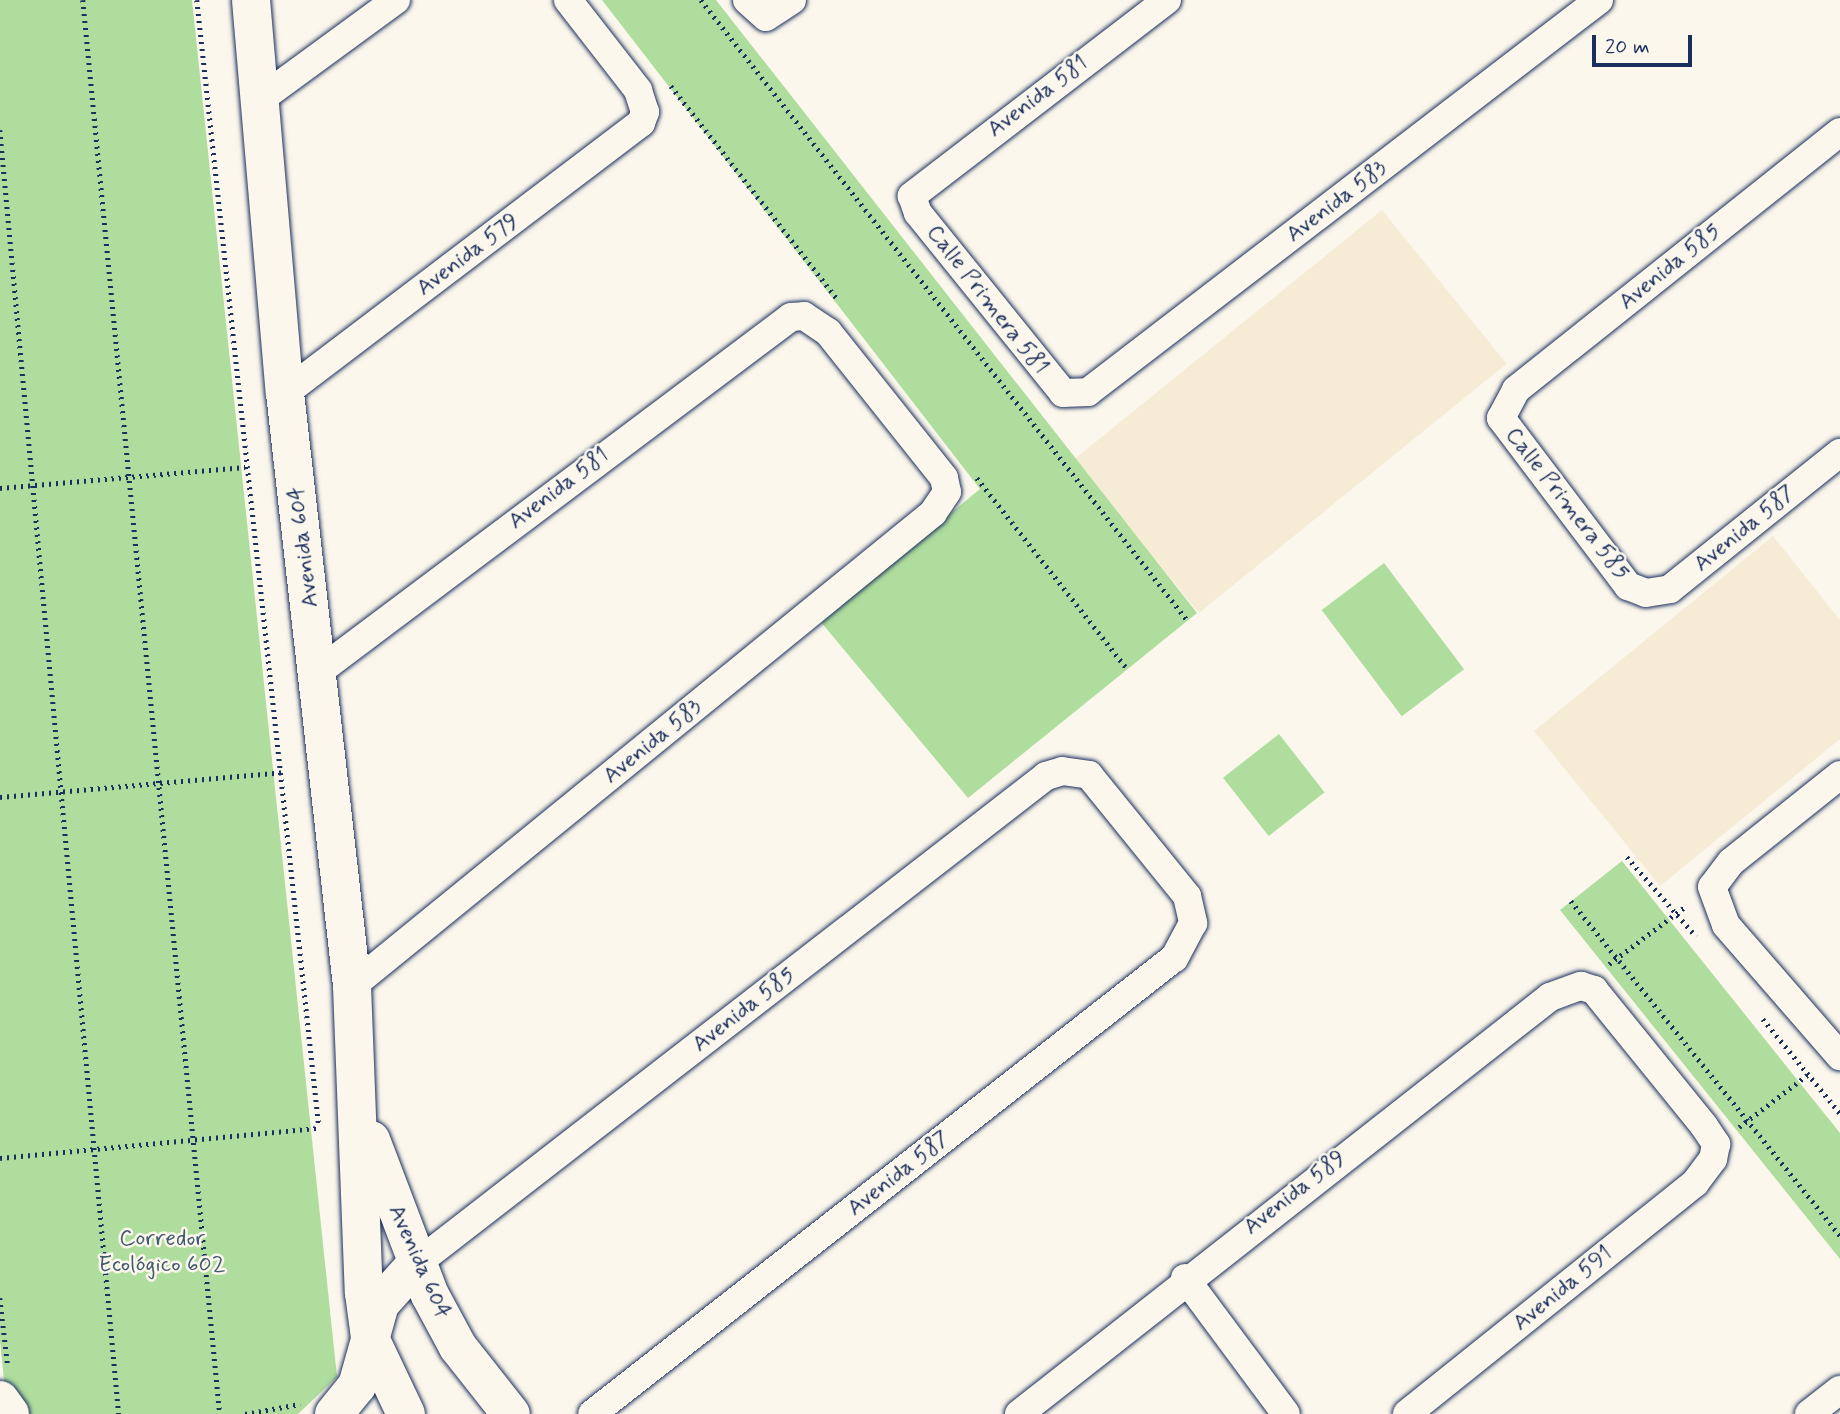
<!DOCTYPE html>
<html>
<head>
<meta charset="utf-8">
<style>
	body { margin:0 }
	#map { position:relative; width:1840px; height:1414px; overflow:hidden; background:#fbf7ec; font-family:Mynerve,sans-serif }
	div>[style] { position:absolute }
	.built>* { inset:0; background:#f6ebd5; transform-origin:0 0 }
	.green>* { inset:0; background:#afdd9d; transform-origin:0 0 }
	.path>* { height:4.5px; margin-top:-2.25px; transform-origin:0; background:repeating-linear-gradient(90deg,#1b2f5e 0 2px,transparent 0 7px) }
	.roads { filter:drop-shadow(0 0 2px #1b2f5e) drop-shadow(0 0 2px #1b2f5e) }
	.street>* { height:28px; margin:-14px; padding:0 14px; transform-origin:14px; border-radius:14px; background:#fbf7ec }
	.secondary>* { height:38px; margin:-19px; padding:0 19px; transform-origin:19px; border-radius:19px; background:#fbf7ec }
	.primary>* { height:38px; margin:-19px; padding:0 19px; transform-origin:19px; border-radius:19px; background:#fbf7ec }
	span { translate:-50% -50%; white-space:nowrap; text-align:center; line-height:1.15; -webkit-text-stroke:5px #fbf7ec; paint-order:stroke }
	.street-label { font-size:23px; color:#1b2f5e }
	.park-label { font-size:23px; color:#405a6e }
	.scale { position:absolute; left:1592px; top:35px; width:100px; height:32px; box-sizing:border-box; border:4px solid #1b2f5e; border-top:0; padding-left:9px; font-size:21px; line-height:24px; white-space:nowrap; color:#1b2f5e; -webkit-text-stroke:5px #fbf7ec; paint-order:stroke }
</style>
</head>
<body>
<div id="map">
	<div class="built">
		<div style="left:1382px;top:210px;width:198px;height:396px;rotate:51deg"></div>
		<div style="clip-path:polygon(1773px 536px,1840px 620px,1840px 739px,1660px 886px,1534px 731px)"></div>
	</div>
	<div class="green">
		<div style="clip-path:polygon(0 0,192px 0,337px 1377px,298px 1414px,23px 1414px,5px 1390px,0 1341px)"></div>
		<div style="clip-path:polygon(602px 0,716px 0,1197px 613px,968px 798px,820px 621px,980px 489px)"></div>
		<div style="left:1384px;top:563px;width:133px;height:78px;rotate:53deg"></div>
		<div style="left:1279px;top:734px;width:74px;height:71px;rotate:52deg"></div>
		<div style="clip-path:polygon(1622px 861px,1840px 1133px,1840px 1259px,1560px 910px)"></div>
	</div>
	<div class="path">
		<div style="left:83px;top:0;width:1421px;rotate:84.47deg"></div>
		<div style="left:197px;top:0;width:1133px;rotate:83.82deg"></div>
		<div style="left:701px;top:0;width:789px;rotate:51.9deg"></div>
		<div style="left:671px;top:86px;width:271px;rotate:52deg"></div>
		<div style="left:0;top:130px;width:1290px;rotate:84.71deg"></div>
		<div style="left:977px;top:478px;width:244px;rotate:51.8deg"></div>
		<div style="left:0;top:488px;width:246px;rotate:-4.9deg"></div>
		<div style="left:0;top:797px;width:284px;rotate:-5deg"></div>
		<div style="left:1627px;top:857px;width:105px;rotate:48.9deg"></div>
		<div style="left:1571px;top:901px;width:430px;rotate:51.2deg"></div>
		<div style="left:1609px;top:964px;width:96px;rotate:-37deg"></div>
		<div style="left:1763px;top:1019px;width:122px;rotate:50.7deg"></div>
		<div style="left:1739px;top:1127px;width:89px;rotate:-37.3deg"></div>
		<div style="left:0;top:1158px;width:320px;rotate:-5.4deg"></div>
		<div style="left:0;top:1298px;width:69px;rotate:83.4deg"></div>
		<div style="left:245px;top:1414px;width:56px;rotate:-10.3deg"></div>
	</div>
	<div class="roads">
		<div class="street">
			<div style="left:747px;top:0;width:25px;rotate:42deg"></div>
			<div style="left:766px;top:17px;width:31px;rotate:-33deg"></div>
			<div style="left:1167px;top:0;width:322px;rotate:142.5deg"></div>
			<div style="left:912px;top:196px;width:18px;rotate:71deg"></div>
			<div style="left:918px;top:213px;width:231px;rotate:51.1deg"></div>
			<div style="left:1063px;top:393px;width:25px;rotate:-2deg"></div>
			<div style="left:1088px;top:392px;width:644px;rotate:-37.49deg"></div>
			<div style="left:258px;top:101px;width:171px;rotate:-36.2deg"></div>
			<div style="left:1840px;top:132px;width:414px;rotate:141.5deg"></div>
			<div style="left:1516px;top:390px;width:32px;rotate:118deg"></div>
			<div style="left:1501px;top:418px;width:211px;rotate:52.9deg"></div>
			<div style="left:1628px;top:586px;width:19px;rotate:21deg"></div>
			<div style="left:1646px;top:593px;width:24px;rotate:-9deg"></div>
			<div style="left:1670px;top:589px;width:218px;rotate:-38.7deg"></div>
			<div style="left:285px;top:393px;width:447px;rotate:-37.2deg"></div>
			<div style="left:641px;top:123px;width:12px;rotate:-70deg"></div>
			<div style="left:645px;top:112px;width:23px;rotate:-108deg"></div>
			<div style="left:638px;top:90px;width:114px;rotate:-127.9deg"></div>
			<div style="left:318px;top:672px;width:591px;rotate:-36.89deg"></div>
			<div style="left:791px;top:317px;width:13px;rotate:-4deg"></div>
			<div style="left:804px;top:316px;width:29px;rotate:34deg"></div>
			<div style="left:828px;top:332px;width:186px;rotate:51.5deg"></div>
			<div style="left:944px;top:478px;width:14px;rotate:78deg"></div>
			<div style="left:947px;top:492px;width:25px;rotate:124deg"></div>
			<div style="left:933px;top:513px;width:749px;rotate:140.85deg"></div>
			<div style="left:1840px;top:775px;width:139px;rotate:141.4deg"></div>
			<div style="left:1731px;top:862px;width:31px;rotate:127deg"></div>
			<div style="left:1712px;top:887px;width:40px;rotate:69.8deg"></div>
			<div style="left:1726px;top:925px;width:174px;rotate:49deg"></div>
			<div style="left:416px;top:1264px;width:797px;rotate:-37.76deg"></div>
			<div style="left:1046px;top:776px;width:17px;rotate:-17deg"></div>
			<div style="left:1062px;top:771px;width:27px;rotate:8deg"></div>
			<div style="left:1089px;top:775px;width:156px;rotate:51deg"></div>
			<div style="left:1187px;top:896px;width:28px;rotate:77deg"></div>
			<div style="left:1193px;top:923px;width:40px;rotate:118deg"></div>
			<div style="left:1174px;top:958px;width:739px;rotate:141.92deg"></div>
			<div style="left:1185px;top:1278px;width:169px;rotate:53.4deg"></div>
			<div style="left:1019px;top:1414px;width:675px;rotate:-38.14deg"></div>
			<div style="left:1550px;top:997px;width:33px;rotate:-20deg"></div>
			<div style="left:1581px;top:986px;width:14px;rotate:17deg"></div>
			<div style="left:1594px;top:990px;width:175px;rotate:51deg"></div>
			<div style="left:1704px;top:1126px;width:22px;rotate:56deg"></div>
			<div style="left:1716px;top:1144px;width:15px;rotate:101deg"></div>
			<div style="left:1713px;top:1159px;width:30px;rotate:127deg"></div>
			<div style="left:1695px;top:1183px;width:369px;rotate:141.3deg"></div>
			<div style="left:1809px;top:1414px;width:39px;rotate:-38deg"></div>
		</div>
		<div class="secondary">
			<div style="left:251px;top:0;width:394px;rotate:85.1deg"></div>
			<div style="left:285px;top:393px;width:597px;rotate:83.55deg"></div>
			<div style="left:352px;top:986px;width:307px;rotate:87.8deg"></div>
			<div style="left:364px;top:1293px;width:45px;rotate:82.4deg"></div>
			<div style="left:370px;top:1338px;width:84px;rotate:64.7deg"></div>
			<div style="left:371px;top:1140px;width:166px;rotate:69.2deg"></div>
			<div style="left:430px;top:1295px;width:59px;rotate:61.7deg"></div>
			<div style="left:458px;top:1347px;width:85px;rotate:51.7deg"></div>
			<div style="left:334px;top:1414px;width:36px;rotate:-51deg"></div>
			<div style="left:357px;top:1386px;width:85px;rotate:-74.3deg"></div>
			<div style="left:380px;top:1304px;width:54px;rotate:-48deg"></div>
		</div>
		<div class="primary">
			<div style="left:0;top:1400px;width:17px;rotate:54deg"></div>
		</div>
	</div>
	<div class="street-label">
		<span style="left:1038px;top:97px;rotate:-37deg">Avenida 581</span>
		<span style="left:1337px;top:202px;rotate:-37deg">Avenida 583</span>
		<span style="left:468px;top:255px;rotate:-37deg">Avenida 579</span>
		<span style="left:1670px;top:267px;rotate:-39deg">Avenida 585</span>
		<span style="left:987px;top:300px;rotate:52deg">Calle Primera 581</span>
		<span style="left:559px;top:489px;rotate:-37deg">Avenida 581</span>
		<span style="left:1567px;top:504px;rotate:52deg">Calle Primera 585</span>
		<span style="left:1745px;top:529px;rotate:-39deg">Avenida 587</span>
		<span style="left:304px;top:547px;rotate:-97deg">Avenida 604</span>
		<span style="left:653px;top:742px;rotate:-39deg">Avenida 583</span>
		<span style="left:744px;top:1010px;rotate:-38deg">Avenida 585</span>
		<span style="left:899px;top:1174px;rotate:-38deg">Avenida 587</span>
		<span style="left:1295px;top:1193px;rotate:-38deg">Avenida 589</span>
		<span style="left:419px;top:1262px;rotate:66deg">Avenida 604</span>
		<span style="left:1563px;top:1289px;rotate:-39deg">Avenida 591</span>
	</div>
	<div class="park-label">
		<span style="left:162px;top:1252px">Corredor<br>Ecológico 602</span>
	</div>
	<div class="scale">20 m</div>
</div>
</body>
</html>
